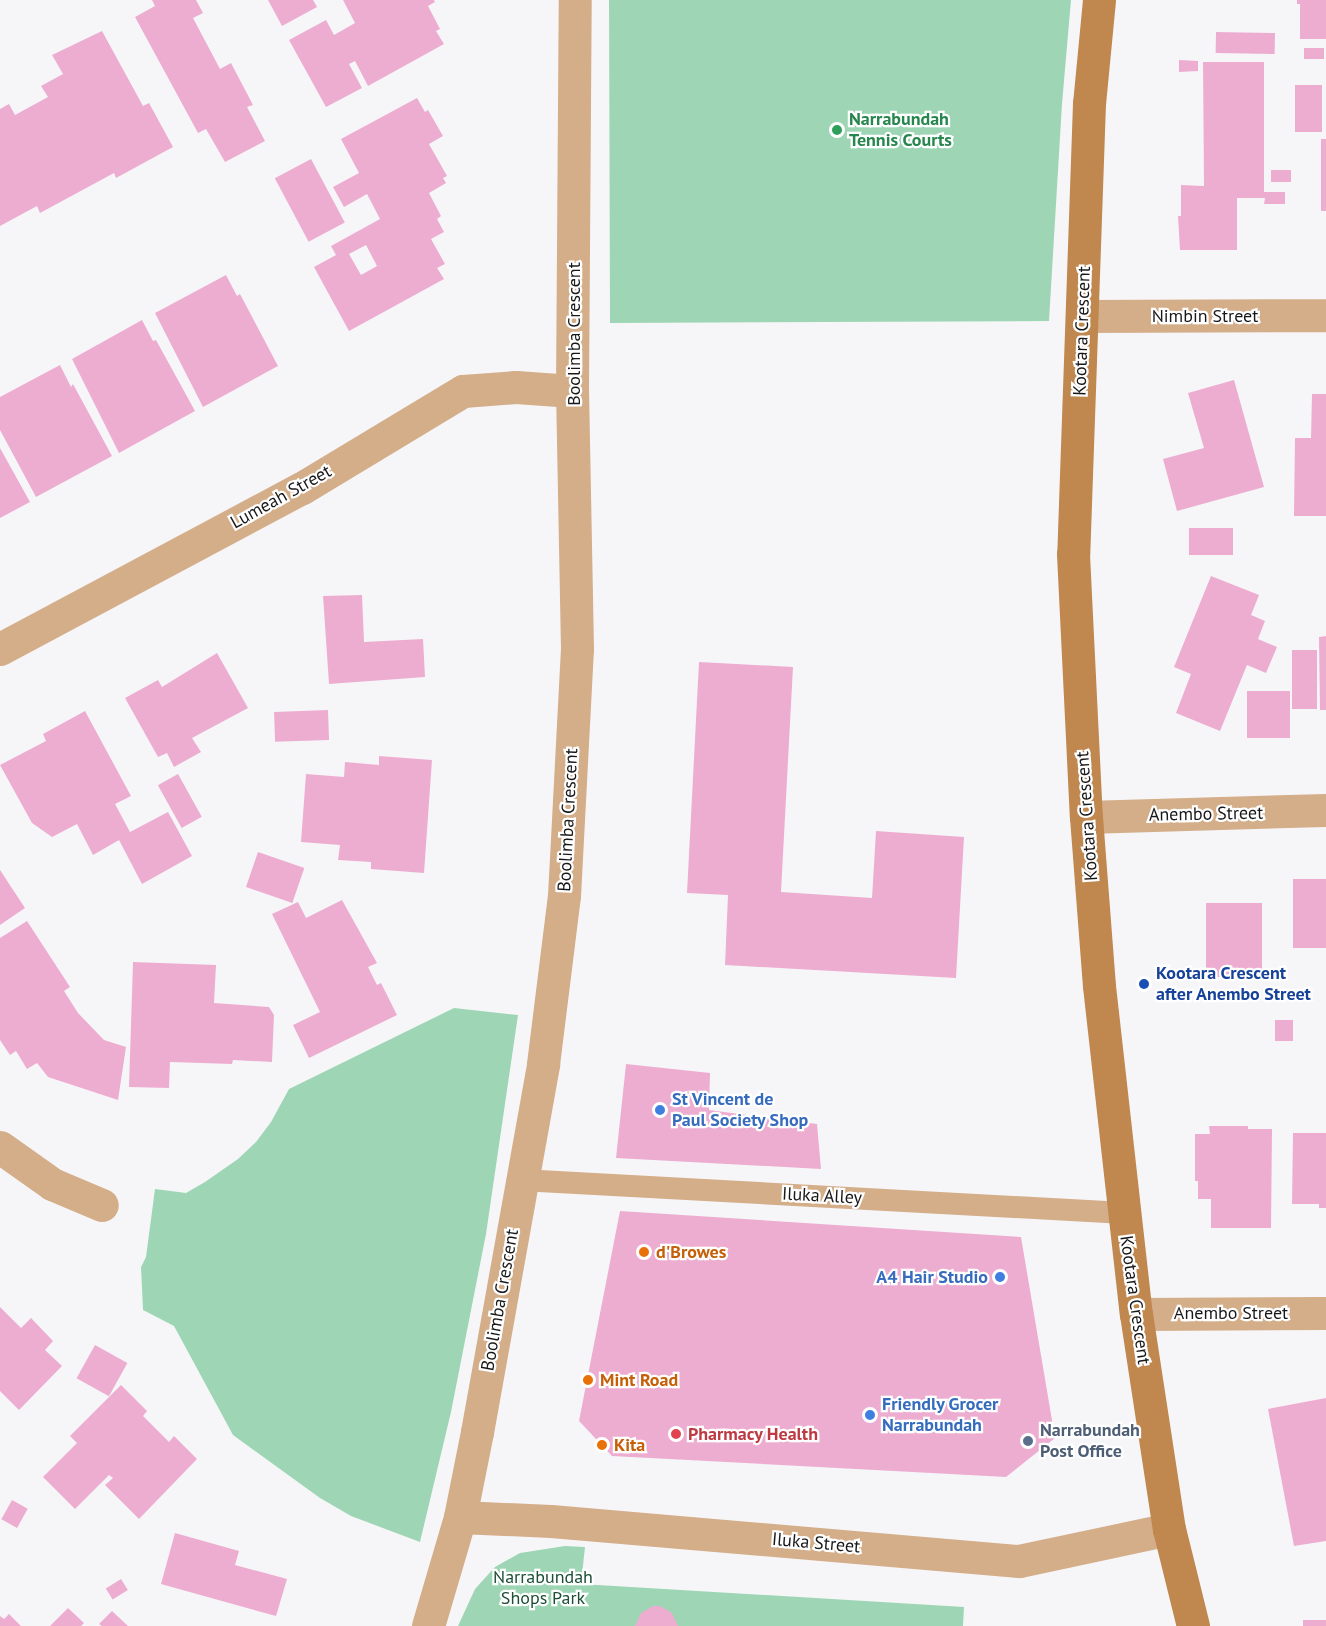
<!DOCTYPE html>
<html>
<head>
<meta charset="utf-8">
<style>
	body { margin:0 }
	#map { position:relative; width:1326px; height:1626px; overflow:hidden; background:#f6f6f9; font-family:"PT Sans",sans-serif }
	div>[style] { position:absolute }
	.green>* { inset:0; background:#9ed6b5 }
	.building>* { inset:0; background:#edadd1; transform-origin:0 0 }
	.lane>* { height:22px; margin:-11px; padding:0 11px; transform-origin:11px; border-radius:11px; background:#d4ad89 }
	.street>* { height:33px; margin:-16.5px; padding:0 16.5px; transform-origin:16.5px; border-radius:16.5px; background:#d4ad89 }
	.secondary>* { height:33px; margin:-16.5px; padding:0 16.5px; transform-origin:16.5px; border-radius:16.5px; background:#c0874f }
	.dots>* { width:16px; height:16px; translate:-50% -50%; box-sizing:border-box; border:3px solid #fff; border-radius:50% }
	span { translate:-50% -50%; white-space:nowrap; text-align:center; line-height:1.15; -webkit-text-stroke:4.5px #fff; paint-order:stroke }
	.leisure-label { font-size:18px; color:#27864d; font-weight:700 }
	.left { translate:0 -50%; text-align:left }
	.street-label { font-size:18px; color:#181819 }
	.transit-label { font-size:18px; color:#164399; font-weight:700 }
	.shop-label { font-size:18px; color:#366cbe; font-weight:700 }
	.right { translate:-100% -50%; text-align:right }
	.food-label { font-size:18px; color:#c56008; font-weight:700 }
	.service-label { font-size:18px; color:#4e5e75; font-weight:700 }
	.health-label { font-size:18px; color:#be3a42; font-weight:700 }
	.park-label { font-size:18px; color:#1b4e34 }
</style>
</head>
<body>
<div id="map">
	<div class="green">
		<div style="clip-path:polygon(609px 0,1071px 0,1062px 104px,1049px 321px,610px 323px)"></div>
		<div style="clip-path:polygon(454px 1008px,518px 1015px,486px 1234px,451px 1412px,420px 1542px,351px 1516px,320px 1498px,233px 1435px,174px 1326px,143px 1310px,141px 1267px,146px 1257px,155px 1189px,186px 1193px,205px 1182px,238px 1159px,256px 1142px,271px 1122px,289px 1089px)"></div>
		<div style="clip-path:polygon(565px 1546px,585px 1547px,581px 1584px,964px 1607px,963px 1626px,458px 1626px,475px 1589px,495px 1567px,520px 1553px)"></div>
	</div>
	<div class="building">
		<div style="clip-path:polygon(152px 0,196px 0,203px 13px,193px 18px,220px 69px,231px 63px,253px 105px,247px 107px,265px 141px,225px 162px,206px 129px,198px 133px,135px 17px,155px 6px)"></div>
		<div style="clip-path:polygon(268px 0,313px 0,317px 7px,282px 26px)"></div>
		<div style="clip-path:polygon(343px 0,434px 0,435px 2px,428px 6px,440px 29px,436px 31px,444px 44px,368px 86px,355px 61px,349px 64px,362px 88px,326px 107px,289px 40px,326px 20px,334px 35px,355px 23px)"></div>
		<div style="clip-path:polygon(1297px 0,1326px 0,1326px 39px,1300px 39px,1300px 4px,1297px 4px)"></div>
		<div style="clip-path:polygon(102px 31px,143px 106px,149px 103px,173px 147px,116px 178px,114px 173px,40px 213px,37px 206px,0 226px,0 109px,9px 104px,15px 115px,48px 97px,41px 86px,63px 74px,52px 55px)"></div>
		<div style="left:1216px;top:32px;width:59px;height:21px;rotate:1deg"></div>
		<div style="left:1304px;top:48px;width:20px;height:11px"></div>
		<div style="clip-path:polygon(1179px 60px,1198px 61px,1198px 71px,1179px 72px)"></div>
		<div style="clip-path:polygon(1203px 62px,1264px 62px,1264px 192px,1285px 192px,1285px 204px,1264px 204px,1265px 198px,1237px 198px,1237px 250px,1180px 250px,1178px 216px,1181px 216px,1181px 185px,1204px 186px)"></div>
		<div style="left:1295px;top:85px;width:27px;height:47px"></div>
		<div style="clip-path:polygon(evenodd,417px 98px,425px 112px,428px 110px,443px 136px,429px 144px,447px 176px,443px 178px,446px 183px,429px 193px,441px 216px,437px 219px,444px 232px,431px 239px,445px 264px,437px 268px,444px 279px,349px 331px,314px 267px,336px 255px,331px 246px,380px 219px,367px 194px,344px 207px,333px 187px,359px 173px,341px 139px,417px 98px,366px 245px,377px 266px,361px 275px,349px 254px,366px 245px)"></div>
		<div style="left:1321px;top:139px;width:5px;height:72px"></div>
		<div style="left:311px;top:159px;width:72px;height:41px;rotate:62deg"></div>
		<div style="left:1271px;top:170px;width:20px;height:12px"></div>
		<div style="clip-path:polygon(226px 275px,237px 296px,240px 294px,278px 366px,203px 407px,155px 313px)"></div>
		<div style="clip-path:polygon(142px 320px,153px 341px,156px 340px,195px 411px,119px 453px,72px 359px)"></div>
		<div style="clip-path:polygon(60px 365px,71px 387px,73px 384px,112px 456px,36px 497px,0 430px,0 397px)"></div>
		<div style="clip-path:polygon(1234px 380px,1264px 487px,1177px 511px,1163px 459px,1204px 448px,1188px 393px)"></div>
		<div style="clip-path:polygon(1312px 394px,1326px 394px,1326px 516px,1294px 516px,1295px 438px,1311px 438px)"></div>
		<div style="clip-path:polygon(0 448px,30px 502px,0 518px)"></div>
		<div style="left:1189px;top:528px;width:44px;height:27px"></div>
		<div style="clip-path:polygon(1211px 576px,1259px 595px,1251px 615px,1265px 621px,1258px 639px,1277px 647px,1266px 673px,1247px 665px,1220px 731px,1176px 713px,1191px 674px,1174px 667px)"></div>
		<div style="clip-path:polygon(362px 595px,364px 642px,423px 639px,425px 677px,329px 684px,323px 596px)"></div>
		<div style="clip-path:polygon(1326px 636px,1326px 710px,1320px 710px,1319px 637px)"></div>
		<div style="left:1317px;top:650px;width:59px;height:25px;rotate:90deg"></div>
		<div style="clip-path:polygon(217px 653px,248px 708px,192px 738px,201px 752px,174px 767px,167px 753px,158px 757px,125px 698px,158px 680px,162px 687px)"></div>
		<div style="clip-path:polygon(699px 662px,793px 667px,781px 892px,872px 898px,876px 831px,964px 837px,956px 978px,725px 965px,728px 895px,687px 893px)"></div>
		<div style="left:1247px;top:691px;width:43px;height:47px"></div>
		<div style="left:328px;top:710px;width:30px;height:54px;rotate:88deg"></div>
		<div style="clip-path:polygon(85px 711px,131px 796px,115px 804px,130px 832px,168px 812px,192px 856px,142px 884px,119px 840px,93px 855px,77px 824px,52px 837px,32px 823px,0 765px,46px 741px,43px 734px)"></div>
		<div style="clip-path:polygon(379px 756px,432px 760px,424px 873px,371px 869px,371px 862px,338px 860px,340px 845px,301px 842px,306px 774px,344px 777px,345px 762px,379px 765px)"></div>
		<div style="left:178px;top:774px;width:49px;height:23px;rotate:61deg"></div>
		<div style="left:258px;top:852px;width:49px;height:37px;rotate:19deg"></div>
		<div style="clip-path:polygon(0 870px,25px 908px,0 925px)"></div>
		<div style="left:1293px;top:879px;width:33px;height:69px"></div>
		<div style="clip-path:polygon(342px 900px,377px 963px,368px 967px,377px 985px,381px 983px,397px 1015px,309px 1058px,293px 1025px,320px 1012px,272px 914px,298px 902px,306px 918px)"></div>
		<div style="left:1206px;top:903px;width:56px;height:74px"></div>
		<div style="clip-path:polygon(27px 921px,70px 987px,64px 991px,78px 1013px,104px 1040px,126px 1047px,118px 1100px,48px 1077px,37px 1063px,27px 1069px,16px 1051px,10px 1055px,0 1040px,0 938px)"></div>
		<div style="clip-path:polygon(133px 962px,216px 965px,214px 1003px,269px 1007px,274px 1015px,272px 1062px,233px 1060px,232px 1064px,170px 1062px,169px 1088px,129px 1087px)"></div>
		<div style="left:1293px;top:1020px;width:21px;height:18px;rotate:90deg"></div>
		<div style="clip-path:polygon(626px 1064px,710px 1073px,709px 1110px,817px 1124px,821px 1169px,616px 1158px)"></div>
		<div style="clip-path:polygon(1209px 1126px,1248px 1126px,1248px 1129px,1272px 1129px,1271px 1228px,1211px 1228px,1211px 1199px,1198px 1199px,1198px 1181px,1195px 1181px,1195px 1134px,1210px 1134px)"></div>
		<div style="clip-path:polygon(1293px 1133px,1326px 1133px,1326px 1208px,1319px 1208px,1319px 1204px,1292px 1204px)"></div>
		<div style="clip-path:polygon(620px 1211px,1021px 1237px,1055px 1438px,1006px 1477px,612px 1456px,579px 1421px)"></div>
		<div style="clip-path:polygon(0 1307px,21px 1328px,31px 1318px,53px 1341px,45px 1350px,62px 1366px,19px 1410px,0 1391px)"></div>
		<div style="left:95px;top:1345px;width:37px;height:38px;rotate:29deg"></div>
		<div style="clip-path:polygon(121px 1385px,147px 1411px,143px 1416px,169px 1442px,174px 1436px,197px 1459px,139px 1519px,105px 1485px,113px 1478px,109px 1475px,75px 1509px,43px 1477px,77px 1443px,70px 1436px)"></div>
		<div style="clip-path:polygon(1326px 1398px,1326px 1541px,1294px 1546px,1268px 1409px)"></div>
		<div style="left:12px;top:1500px;width:18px;height:22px;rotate:29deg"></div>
		<div style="clip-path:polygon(175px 1533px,239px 1551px,235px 1565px,287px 1579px,276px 1616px,161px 1584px)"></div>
		<div style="left:121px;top:1579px;width:13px;height:18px;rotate:58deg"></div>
		<div style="clip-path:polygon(653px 1606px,660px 1606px,672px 1613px,678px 1626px,635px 1626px,641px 1613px)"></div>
		<div style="clip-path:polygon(68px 1608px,84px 1623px,81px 1626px,50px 1626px)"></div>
		<div style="clip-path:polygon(112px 1611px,128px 1626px,102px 1626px,99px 1624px)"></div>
		<div style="clip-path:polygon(9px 1614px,21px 1626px,0 1626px,0 1616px,4px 1619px)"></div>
		<div style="left:1303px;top:1620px;width:23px;height:6px"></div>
	</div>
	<div class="lane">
		<div style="left:521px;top:1180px;width:604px;rotate:3.13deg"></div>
	</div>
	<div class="street">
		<div style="left:1083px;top:316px;width:243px;rotate:-0.2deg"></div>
		<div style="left:0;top:649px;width:342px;rotate:-28.1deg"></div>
		<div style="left:302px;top:488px;width:188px;rotate:-31.1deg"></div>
		<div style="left:463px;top:391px;width:53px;rotate:-4.3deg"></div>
		<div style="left:516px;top:387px;width:56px;rotate:4.1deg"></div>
		<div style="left:1086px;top:817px;width:240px;rotate:-1.7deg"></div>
		<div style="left:0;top:1147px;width:64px;rotate:35.4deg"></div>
		<div style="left:52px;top:1184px;width:54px;rotate:22.8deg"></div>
		<div style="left:1136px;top:1314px;width:190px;rotate:-0.3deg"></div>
		<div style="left:460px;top:1517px;width:91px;rotate:2.5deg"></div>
		<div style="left:551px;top:1521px;width:470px;rotate:4.9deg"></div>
		<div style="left:1019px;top:1561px;width:153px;rotate:-12deg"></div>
		<div style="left:428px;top:1626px;width:114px;rotate:-73.6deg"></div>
		<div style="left:460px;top:1517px;width:87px;rotate:-78.7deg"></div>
		<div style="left:477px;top:1432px;width:374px;rotate:-79.8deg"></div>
		<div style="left:543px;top:1064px;width:169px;rotate:-82.9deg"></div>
		<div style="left:564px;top:896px;width:247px;rotate:-87deg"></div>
		<div style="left:577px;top:649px;width:258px;rotate:-91.1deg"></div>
		<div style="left:572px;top:391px;width:391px;rotate:-89.6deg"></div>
	</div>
	<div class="secondary">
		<div style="left:1099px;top:0;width:103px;rotate:95.5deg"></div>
		<div style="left:1089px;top:103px;width:451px;rotate:92deg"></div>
		<div style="left:1073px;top:554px;width:263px;rotate:87.2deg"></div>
		<div style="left:1086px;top:817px;width:169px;rotate:85.6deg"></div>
		<div style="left:1099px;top:986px;width:330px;rotate:83.6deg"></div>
		<div style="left:1136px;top:1314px;width:218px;rotate:81.3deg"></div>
		<div style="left:1169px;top:1529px;width:100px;rotate:76.1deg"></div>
	</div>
	<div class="dots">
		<div style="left:837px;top:130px;background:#2e9e5b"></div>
		<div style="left:1144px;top:984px;background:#1a4fb4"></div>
		<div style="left:660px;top:1110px;background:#3f7fe0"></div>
		<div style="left:644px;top:1252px;background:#e8710a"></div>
		<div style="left:1000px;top:1277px;background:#3f7fe0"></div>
		<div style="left:588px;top:1380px;background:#e8710a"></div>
		<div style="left:870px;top:1415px;background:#3f7fe0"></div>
		<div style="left:676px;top:1434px;background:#e0444e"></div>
		<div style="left:1028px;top:1441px;background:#5c6f8a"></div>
		<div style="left:602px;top:1445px;background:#e8710a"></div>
	</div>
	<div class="leisure-label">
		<span class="left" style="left:849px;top:130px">Narrabundah<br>Tennis Courts</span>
	</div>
	<div class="street-label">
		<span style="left:1205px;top:316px">Nimbin Street</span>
		<span style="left:1082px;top:331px;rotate:-88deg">Kootara Crescent</span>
		<span style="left:574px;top:334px;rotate:-90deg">Boolimba Crescent</span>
		<span style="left:281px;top:497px;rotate:-29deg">Lumeah Street</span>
		<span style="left:1206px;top:814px;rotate:-1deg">Anembo Street</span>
		<span style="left:1087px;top:816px;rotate:-94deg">Kootara Crescent</span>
		<span style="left:568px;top:820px;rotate:-87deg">Boolimba Crescent</span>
		<span style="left:822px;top:1196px;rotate:3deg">Iluka Alley</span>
		<span style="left:500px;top:1300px;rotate:-80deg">Boolimba Crescent</span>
		<span style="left:1135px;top:1300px;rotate:82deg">Kootara Crescent</span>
		<span style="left:1231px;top:1313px">Anembo Street</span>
		<span style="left:816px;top:1543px;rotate:5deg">Iluka Street</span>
	</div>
	<div class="transit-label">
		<span class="left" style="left:1156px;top:984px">Kootara Crescent<br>after Anembo Street</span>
	</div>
	<div class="shop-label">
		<span class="left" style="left:672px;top:1110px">St Vincent de<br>Paul Society Shop</span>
		<span class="right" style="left:988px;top:1277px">A4 Hair Studio</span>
		<span class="left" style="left:882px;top:1415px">Friendly Grocer<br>Narrabundah</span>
	</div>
	<div class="food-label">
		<span class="left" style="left:656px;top:1252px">d'Browes</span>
		<span class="left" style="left:600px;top:1380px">Mint Road</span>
		<span class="left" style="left:614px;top:1445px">Kita</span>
	</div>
	<div class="service-label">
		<span class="left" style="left:1040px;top:1441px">Narrabundah<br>Post Office</span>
	</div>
	<div class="health-label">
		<span class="left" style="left:688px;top:1434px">Pharmacy Health</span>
	</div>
	<div class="park-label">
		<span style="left:543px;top:1588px">Narrabundah<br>Shops Park</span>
	</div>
</div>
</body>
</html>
